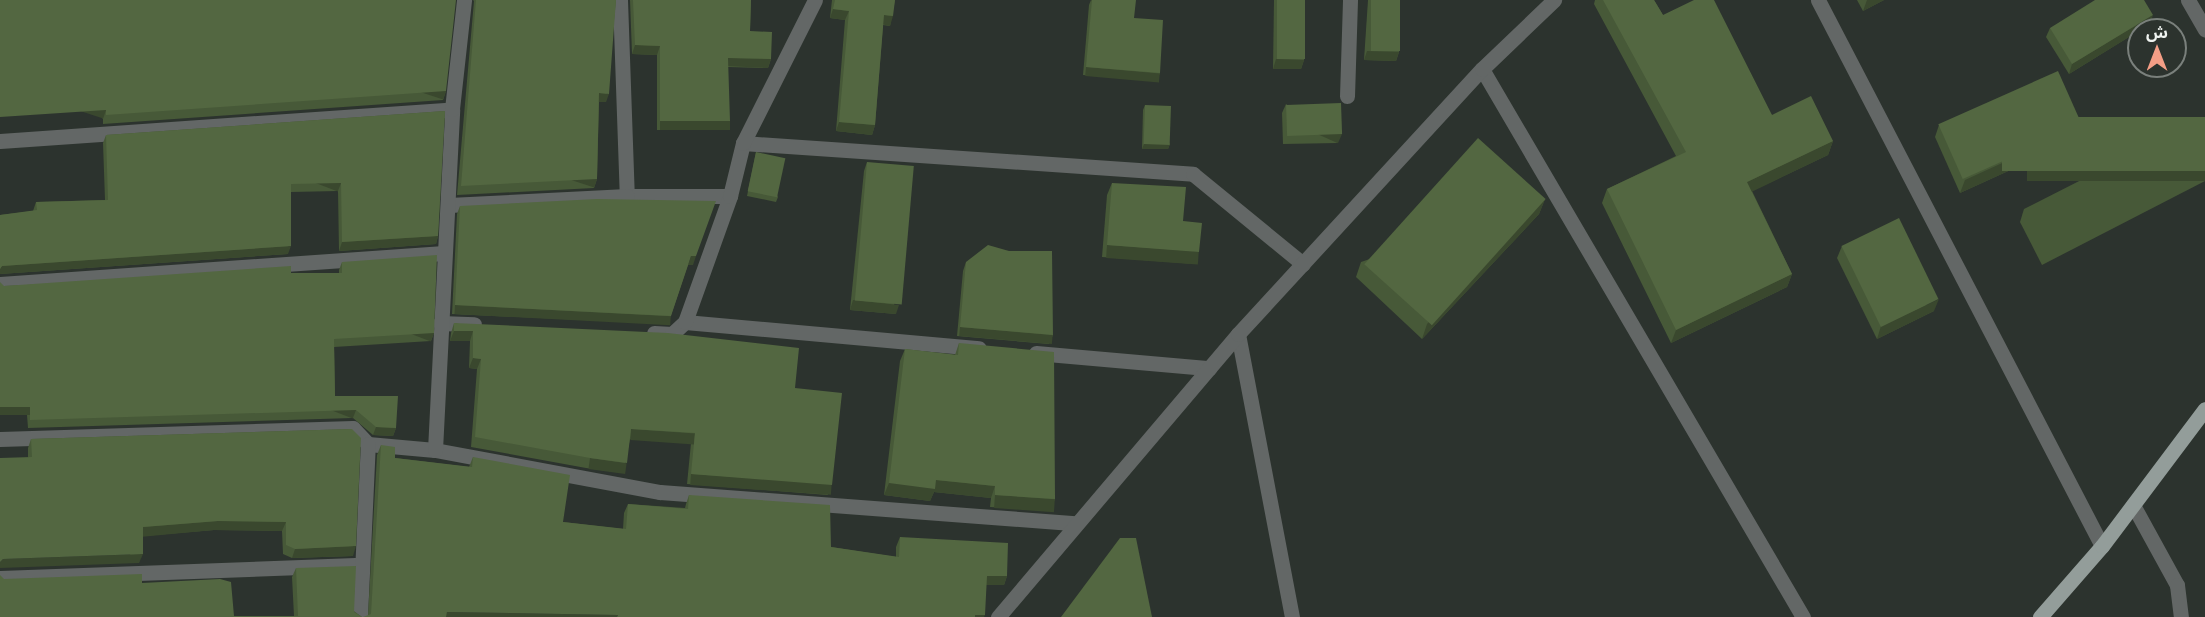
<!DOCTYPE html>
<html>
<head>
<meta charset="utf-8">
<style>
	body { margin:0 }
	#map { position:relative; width:2205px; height:617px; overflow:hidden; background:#2c332e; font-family:"PT Serif","Noto Sans Arabic",serif }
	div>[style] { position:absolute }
	.minor>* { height:15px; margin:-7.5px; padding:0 7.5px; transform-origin:7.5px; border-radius:7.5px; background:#636766 }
	.major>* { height:15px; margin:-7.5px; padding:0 7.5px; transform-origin:7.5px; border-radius:7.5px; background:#939d9a }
	.wall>* { inset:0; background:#475938 }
	.shaded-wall>* { inset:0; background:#3a482e; transform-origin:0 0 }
	.building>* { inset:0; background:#536741; transform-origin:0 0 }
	span { translate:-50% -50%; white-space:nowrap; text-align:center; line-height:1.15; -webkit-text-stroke:4.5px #2c332e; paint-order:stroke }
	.north { position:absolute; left:2127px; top:18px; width:60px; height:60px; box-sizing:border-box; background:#2c332e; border:2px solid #7a807c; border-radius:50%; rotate:0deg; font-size:16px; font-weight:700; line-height:24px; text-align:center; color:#eff3f0 }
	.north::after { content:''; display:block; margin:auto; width:21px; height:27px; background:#f49e86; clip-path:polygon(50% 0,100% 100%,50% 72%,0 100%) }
</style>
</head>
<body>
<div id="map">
	<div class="minor">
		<div style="left:620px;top:0;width:196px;rotate:88deg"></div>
		<div style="left:627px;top:196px;width:103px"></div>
		<div style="left:1818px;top:0;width:615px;rotate:62.52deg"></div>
		<div style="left:2188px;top:0;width:34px;rotate:60deg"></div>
		<div style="left:1482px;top:69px;width:635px;rotate:59.64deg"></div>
		<div style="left:1347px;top:96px;width:96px;rotate:-88.2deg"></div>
		<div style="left:0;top:141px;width:453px;rotate:-4deg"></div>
		<div style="left:743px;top:143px;width:451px;rotate:3.9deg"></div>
		<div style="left:1193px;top:174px;width:142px;rotate:39.3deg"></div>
		<div style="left:449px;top:205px;width:178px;rotate:-2.9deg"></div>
		<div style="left:0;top:284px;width:445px;rotate:-4deg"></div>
		<div style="left:685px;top:322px;width:295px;rotate:5.1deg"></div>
		<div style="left:440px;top:323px;width:34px;rotate:2deg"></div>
		<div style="left:654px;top:333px;width:18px;rotate:3deg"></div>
		<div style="left:672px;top:334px;width:18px;rotate:-43deg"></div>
		<div style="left:685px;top:322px;width:134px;rotate:-70.3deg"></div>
		<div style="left:730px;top:196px;width:55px;rotate:-76.2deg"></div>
		<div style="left:743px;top:143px;width:160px;rotate:-63.3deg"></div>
		<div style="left:1238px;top:334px;width:288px;rotate:79.2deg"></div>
		<div style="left:1036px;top:353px;width:174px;rotate:5deg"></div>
		<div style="left:0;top:439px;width:353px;rotate:-1.8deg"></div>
		<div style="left:353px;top:428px;width:22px;rotate:47deg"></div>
		<div style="left:368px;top:444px;width:67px;rotate:5.1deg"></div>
		<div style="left:435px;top:450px;width:229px;rotate:10.6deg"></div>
		<div style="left:660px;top:492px;width:416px;rotate:4.3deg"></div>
		<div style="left:435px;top:450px;width:341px;rotate:-87.1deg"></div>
		<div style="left:452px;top:109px;width:110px;rotate:-83.7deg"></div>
		<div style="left:2133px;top:505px;width:91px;rotate:61.2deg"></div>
		<div style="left:2177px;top:585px;width:32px;rotate:83deg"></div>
		<div style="left:0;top:578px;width:362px;rotate:-2.1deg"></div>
		<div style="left:360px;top:617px;width:173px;rotate:-87.4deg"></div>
		<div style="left:998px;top:617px;width:371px;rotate:-49.7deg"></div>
		<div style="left:1238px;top:334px;width:360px;rotate:-47.4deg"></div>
		<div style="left:1482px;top:69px;width:100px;rotate:-43.8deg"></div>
	</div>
	<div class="major">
		<div style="left:2040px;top:617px;width:94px;rotate:-48.9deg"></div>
		<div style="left:2102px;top:546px;width:171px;rotate:-53.1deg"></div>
	</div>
	<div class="wall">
		<div style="clip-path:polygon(0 0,446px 91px,443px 100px,103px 124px,103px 119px)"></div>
		<div style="clip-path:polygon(473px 0,616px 0,606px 102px,599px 102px,597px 179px,594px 188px,457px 195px,474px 1px)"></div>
		<div style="clip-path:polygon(630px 0,751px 0,750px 31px,771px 59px,768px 68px,728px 67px,727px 130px,657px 130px,657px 55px,632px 54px)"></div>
		<div style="clip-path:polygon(832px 0,895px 0,890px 26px,883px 25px,875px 125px,872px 135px,836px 131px,845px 20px,830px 18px)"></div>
		<div style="clip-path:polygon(1091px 0,1134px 18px,1160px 73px,1157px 81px,1083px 75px,1089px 5px)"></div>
		<div style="clip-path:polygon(1274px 0,1305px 0,1304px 60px,1301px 69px,1273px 69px)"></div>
		<div style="clip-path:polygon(1368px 0,1400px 0,1399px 52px,1396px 61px,1364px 60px)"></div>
		<div style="clip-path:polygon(1595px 0,1654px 0,1663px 15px,1772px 115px,1833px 141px,1828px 155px,1752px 191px,1792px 274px,1787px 287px,1671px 343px,1602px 203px,1607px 189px,1676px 156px,1594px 4px)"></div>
		<div style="clip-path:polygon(1857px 0,1884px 0,1863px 11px)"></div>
		<div style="clip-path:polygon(2150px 24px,2069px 74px,2046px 37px,2050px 28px)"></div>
		<div style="clip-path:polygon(1286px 104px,1338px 143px,1283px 144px,1282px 113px)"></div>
		<div style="clip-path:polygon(1145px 105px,1170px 144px,1168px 149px,1142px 149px,1143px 110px)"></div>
		<div style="clip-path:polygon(445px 111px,438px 236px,436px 244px,339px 251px,338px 191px,291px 192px,288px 254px,0 274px,0 215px,33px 211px,36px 202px,105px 200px,103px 143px,106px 135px)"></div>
		<div style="clip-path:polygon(2205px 117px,2205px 181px,2042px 265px,2020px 222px,2024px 209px)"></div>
		<div style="clip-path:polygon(1939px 125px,2083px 126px,2078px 139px,1960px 193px,1935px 137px)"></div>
		<div style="clip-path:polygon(756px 152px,778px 197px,776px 202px,747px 196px)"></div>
		<div style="clip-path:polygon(867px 162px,896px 314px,850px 310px,864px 171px)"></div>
		<div style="clip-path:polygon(1112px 183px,1183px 221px,1195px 264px,1102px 257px,1107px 195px)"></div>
		<div style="clip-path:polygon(1545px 199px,1539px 214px,1422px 339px,1356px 277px,1361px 262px)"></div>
		<div style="clip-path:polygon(460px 206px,693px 265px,688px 265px,668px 324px,452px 314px,457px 214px)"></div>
		<div style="clip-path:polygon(1842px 246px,1934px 311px,1877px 339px,1837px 258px)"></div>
		<div style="clip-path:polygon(342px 262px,434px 333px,431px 341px,334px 347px,335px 396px,396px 428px,393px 436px,373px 435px,353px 418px,28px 428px,27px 415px,0 415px,4px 286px,291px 273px,339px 273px,339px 270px)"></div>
		<div style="clip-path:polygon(966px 262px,1053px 335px,1049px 344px,957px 336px,963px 271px)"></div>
		<div style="clip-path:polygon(454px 323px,795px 388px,828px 495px,687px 484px,691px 443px,630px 439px,623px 473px,586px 468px,471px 447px,477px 369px,469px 368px,470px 341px,450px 341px,451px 333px)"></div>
		<div style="clip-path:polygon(959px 343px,1055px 499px,1050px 511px,990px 507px,991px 498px,934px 492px,930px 501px,884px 495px,900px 361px,905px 349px,955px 355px)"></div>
		<div style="clip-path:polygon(352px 429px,353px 556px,292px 558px,283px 554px,282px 531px,214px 530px,143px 536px,139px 563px,28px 457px,28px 448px,31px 439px)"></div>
		<div style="clip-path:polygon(381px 445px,395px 458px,469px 467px,473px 457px,563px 522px,623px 529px,624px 513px,628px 504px,685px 508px,686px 504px,689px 495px,831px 547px,896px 557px,896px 547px,900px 537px,1007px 576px,1004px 585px,986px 585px,368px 615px,377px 455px)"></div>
		<div style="clip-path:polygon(296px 568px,362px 617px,0 617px,4px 579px,142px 583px,234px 616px,294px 616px,292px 577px)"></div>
	</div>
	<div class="shaded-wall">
		<div style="clip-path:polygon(1867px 0,1884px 0,1863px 11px)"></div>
		<div style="clip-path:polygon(833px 9px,849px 11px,845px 20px,830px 18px)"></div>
		<div style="clip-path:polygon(884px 15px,893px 16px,890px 26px,881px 24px)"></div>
		<div style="clip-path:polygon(2153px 15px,2150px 24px,2069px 74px,2072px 64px)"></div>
		<div style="clip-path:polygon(635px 45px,660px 46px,657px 55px,632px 54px)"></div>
		<div style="clip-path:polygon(1367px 51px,1399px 52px,1396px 61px,1364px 60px)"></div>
		<div style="clip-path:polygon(728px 58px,771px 59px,768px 68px,725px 66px)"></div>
		<div style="clip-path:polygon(1276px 59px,1304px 60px,1301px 69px,1273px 69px)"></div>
		<div style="left:1086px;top:67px;width:74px;height:9px;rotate:5deg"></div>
		<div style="left:446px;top:91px;width:9px;height:341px;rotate:108deg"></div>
		<div style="clip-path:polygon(599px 93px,609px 94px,606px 102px,596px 102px)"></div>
		<div style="left:106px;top:110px;width:9px;height:106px;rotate:108deg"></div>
		<div style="left:660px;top:121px;width:70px;height:9px"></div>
		<div style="clip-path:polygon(839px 122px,875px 125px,872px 135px,836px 131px)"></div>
		<div style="clip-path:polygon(2083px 126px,2078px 139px,1960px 193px,1965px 180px)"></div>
		<div style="left:1342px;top:134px;width:10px;height:56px;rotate:114deg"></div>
		<div style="clip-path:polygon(1833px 141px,1828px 155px,1743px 196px,1747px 182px)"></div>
		<div style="clip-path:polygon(1144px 144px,1170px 144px,1168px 149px,1142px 149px)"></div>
		<div style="left:2205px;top:171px;width:10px;height:178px;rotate:90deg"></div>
		<div style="left:597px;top:179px;width:9px;height:136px;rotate:108deg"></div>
		<div style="left:341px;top:183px;width:9px;height:50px;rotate:111deg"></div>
		<div style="clip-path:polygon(1545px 199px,1539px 214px,1422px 339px,1427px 324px)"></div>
		<div style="clip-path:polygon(438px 236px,436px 244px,339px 251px,342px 242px)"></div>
		<div style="left:1107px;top:245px;width:92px;height:13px;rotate:4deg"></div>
		<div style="clip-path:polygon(291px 246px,288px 254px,0 274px,0 269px,2px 266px)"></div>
		<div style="clip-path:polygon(691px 256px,696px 256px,693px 265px,688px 265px)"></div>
		<div style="clip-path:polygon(1792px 274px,1787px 287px,1671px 343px,1676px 330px)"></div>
		<div style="clip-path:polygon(1939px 299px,1934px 311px,1877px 339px,1881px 326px)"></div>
		<div style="clip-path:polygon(853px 300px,899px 305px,896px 314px,850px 310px)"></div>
		<div style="left:455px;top:305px;width:216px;height:9px;rotate:3deg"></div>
		<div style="left:960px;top:327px;width:93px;height:9px;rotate:5deg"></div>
		<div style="clip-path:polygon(454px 331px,473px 331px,470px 341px,450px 341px)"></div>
		<div style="left:434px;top:333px;width:9px;height:100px;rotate:111deg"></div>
		<div style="clip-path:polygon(473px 358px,481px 359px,477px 369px,469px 368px)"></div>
		<div style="left:0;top:407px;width:30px;height:8px"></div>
		<div style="left:356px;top:410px;width:9px;height:326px;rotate:111deg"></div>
		<div style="clip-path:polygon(376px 427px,396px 428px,393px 436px,373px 435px)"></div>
		<div style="left:631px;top:429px;width:64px;height:11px;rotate:4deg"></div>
		<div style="left:590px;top:458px;width:37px;height:11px;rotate:8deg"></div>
		<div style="left:691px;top:474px;width:141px;height:11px;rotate:4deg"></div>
		<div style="clip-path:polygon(936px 480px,995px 486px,991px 498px,934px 492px,930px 501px,884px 495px,889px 483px)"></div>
		<div style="left:995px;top:495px;width:60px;height:13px;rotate:4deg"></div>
		<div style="clip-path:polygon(218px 521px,286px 522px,282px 531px,214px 530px,140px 537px,143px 527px)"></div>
		<div style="clip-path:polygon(356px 546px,353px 556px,292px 558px,295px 549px)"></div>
		<div style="clip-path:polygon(143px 554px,139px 563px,0 568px,0 562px,3px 559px)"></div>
		<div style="clip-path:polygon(987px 576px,1007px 576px,1004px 585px,983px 585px)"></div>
		<div style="clip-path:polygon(447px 612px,618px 615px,617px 617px,445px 617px)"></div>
		<div style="clip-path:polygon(975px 615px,985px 615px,984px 617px,974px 617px)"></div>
	</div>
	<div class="building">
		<div style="clip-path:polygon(0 0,456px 0,446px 91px,106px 115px,106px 110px,0 117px)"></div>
		<div style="clip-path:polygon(476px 0,616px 0,609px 94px,599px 93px,597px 179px,461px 186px)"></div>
		<div style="clip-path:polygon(633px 0,751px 0,750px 31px,772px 32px,771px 59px,728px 58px,730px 121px,660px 121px,660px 46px,635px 45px)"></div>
		<div style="clip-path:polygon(835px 0,895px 0,893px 16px,884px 15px,875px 125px,839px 122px,849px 11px,833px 9px)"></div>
		<div style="clip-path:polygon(1092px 0,1136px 0,1134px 18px,1163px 20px,1160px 73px,1086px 67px)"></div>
		<div style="left:1277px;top:0;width:28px;height:59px"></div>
		<div style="left:1371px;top:0;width:29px;height:51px"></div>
		<div style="clip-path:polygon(1603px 0,1654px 0,1663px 15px,1694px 0,1714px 0,1772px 115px,1811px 96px,1833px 141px,1747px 182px,1792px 274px,1676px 330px,1607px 189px,1686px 152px)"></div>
		<div style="clip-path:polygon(2095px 0,2144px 0,2153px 15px,2072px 64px,2050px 28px)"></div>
		<div style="left:2058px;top:71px;width:60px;height:131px;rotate:66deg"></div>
		<div style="left:1341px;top:103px;width:31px;height:55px;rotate:88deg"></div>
		<div style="left:1145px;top:105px;width:26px;height:39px;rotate:2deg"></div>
		<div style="clip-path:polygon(445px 111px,438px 236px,342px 242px,341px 183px,291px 184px,291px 246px,2px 266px,0 269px,0 215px,37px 210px,36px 202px,108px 200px,106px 135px)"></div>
		<div style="left:2205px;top:117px;width:54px;height:203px;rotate:90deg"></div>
		<div style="left:1478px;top:138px;width:91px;height:170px;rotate:42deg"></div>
		<div style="left:756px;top:152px;width:30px;height:40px;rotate:12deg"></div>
		<div style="left:867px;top:162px;width:47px;height:139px;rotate:5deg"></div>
		<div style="clip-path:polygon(1112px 183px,1186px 187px,1183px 221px,1202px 223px,1199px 252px,1107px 245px)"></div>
		<div style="clip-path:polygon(597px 199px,716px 201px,696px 256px,691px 256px,671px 316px,455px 305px,460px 206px)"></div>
		<div style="left:1899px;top:218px;width:90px;height:64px;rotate:64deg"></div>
		<div style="clip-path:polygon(988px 245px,1009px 251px,1052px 251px,1053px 335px,960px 327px,966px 262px)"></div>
		<div style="clip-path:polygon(437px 255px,434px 333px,334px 339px,335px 396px,398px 396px,396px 428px,376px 427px,356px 410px,30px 420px,30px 407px,0 407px,0 282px,4px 286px,291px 266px,291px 273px,342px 273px,342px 262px)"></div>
		<div style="clip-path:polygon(454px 323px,668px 333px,799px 348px,795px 388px,842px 393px,832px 485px,691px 474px,695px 433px,631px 429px,627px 463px,590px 458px,475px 437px,481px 359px,473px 358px,473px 331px,454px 331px)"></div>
		<div style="clip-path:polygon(959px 343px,1054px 352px,1055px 499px,995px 495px,995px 486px,936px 480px,935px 489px,889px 483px,905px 349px,958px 355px)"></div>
		<div style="clip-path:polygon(352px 429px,361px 438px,356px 546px,295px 549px,286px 545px,286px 522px,218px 521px,143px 527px,143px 554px,3px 559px,0 562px,0 458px,32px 457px,31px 439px)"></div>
		<div style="clip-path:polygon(381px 445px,395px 447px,395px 458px,472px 467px,473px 457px,570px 475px,563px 522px,626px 529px,628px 504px,688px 509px,689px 495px,830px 505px,831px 547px,899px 557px,900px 537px,1008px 543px,1007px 576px,987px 576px,985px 615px,975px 615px,975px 617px,617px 617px,618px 615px,447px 612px,446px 617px,363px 617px,371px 614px)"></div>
		<div style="clip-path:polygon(1120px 538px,1136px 538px,1152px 617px,1061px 617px)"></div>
		<div style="clip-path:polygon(356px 566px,354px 612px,362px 617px,0 617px,0 575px,4px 579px,142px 574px,142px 583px,220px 579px,231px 582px,234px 616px,298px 616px,296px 568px)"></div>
	</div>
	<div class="north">ش</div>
</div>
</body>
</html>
